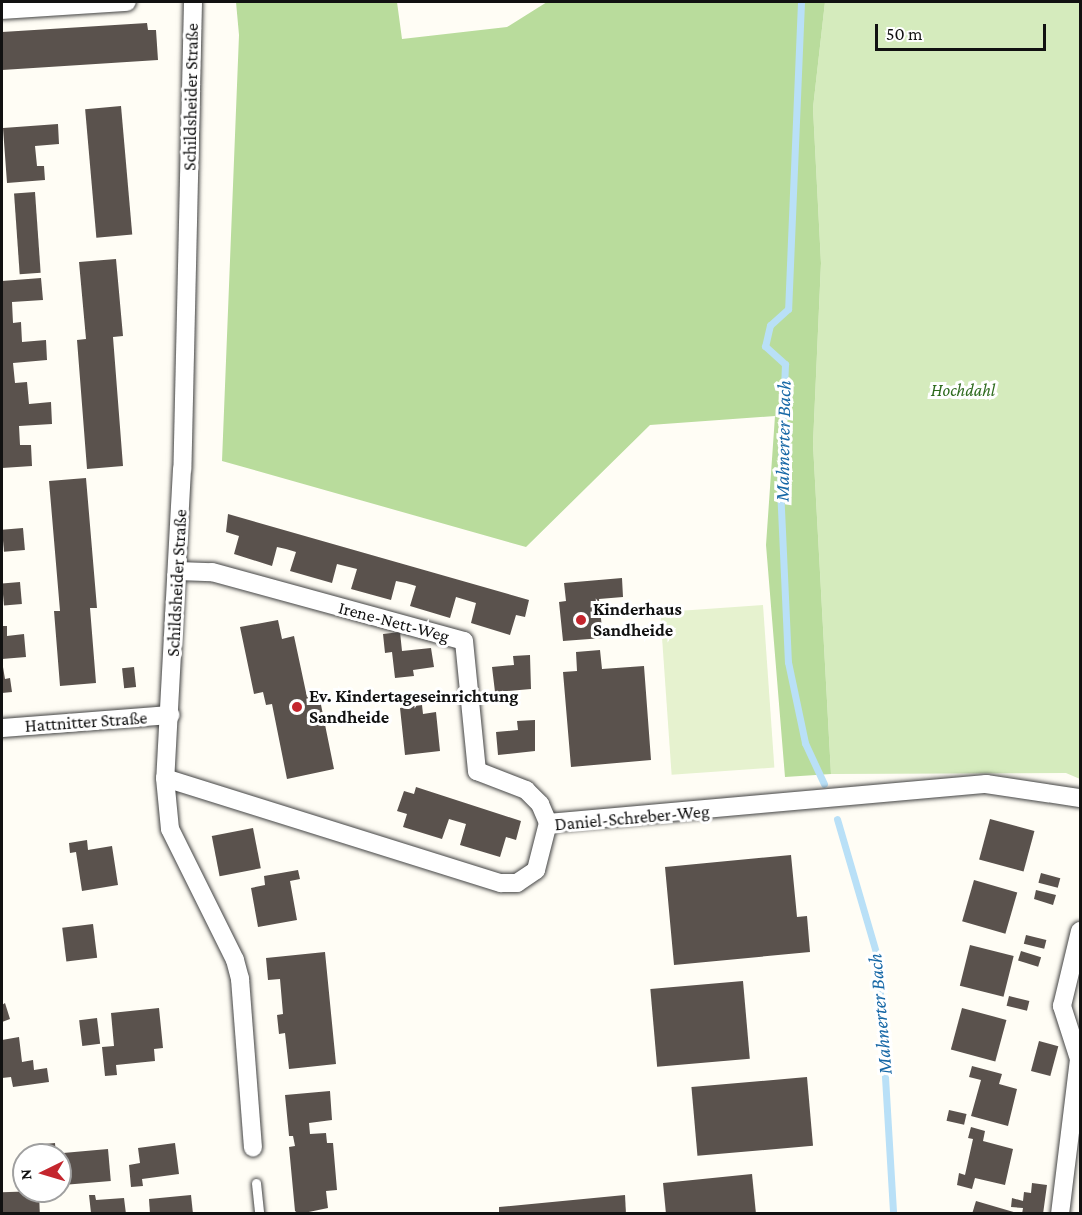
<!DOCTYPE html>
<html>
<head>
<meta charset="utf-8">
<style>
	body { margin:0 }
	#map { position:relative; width:1082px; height:1215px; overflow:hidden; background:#fffdf5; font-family:"Crimson Pro",serif }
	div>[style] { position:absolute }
	.green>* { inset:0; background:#d5ebbd }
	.forest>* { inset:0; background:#b9dc9c }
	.pitch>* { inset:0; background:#e6f2cf; transform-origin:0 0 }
	.stream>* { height:7px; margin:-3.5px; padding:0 3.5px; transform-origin:3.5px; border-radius:3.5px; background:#b9e0f7 }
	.building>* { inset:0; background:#5a524d; transform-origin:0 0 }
	.roads { filter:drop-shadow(0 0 2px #444) drop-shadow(0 0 2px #444) }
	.lane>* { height:9px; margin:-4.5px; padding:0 4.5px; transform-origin:4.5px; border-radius:4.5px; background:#fff }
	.street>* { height:18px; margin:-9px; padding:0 9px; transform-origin:9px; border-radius:9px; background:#fff }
	.dots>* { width:16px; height:16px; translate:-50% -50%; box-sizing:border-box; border:3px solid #fff; border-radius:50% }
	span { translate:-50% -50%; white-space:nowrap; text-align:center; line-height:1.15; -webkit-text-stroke:6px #fff; paint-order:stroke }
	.street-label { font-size:18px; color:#111 }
	.park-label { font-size:18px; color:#2f6b1f; font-style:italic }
	.poi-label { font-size:18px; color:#111; font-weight:700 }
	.left { translate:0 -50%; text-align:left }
	.water-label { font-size:20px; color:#1768a6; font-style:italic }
	.frame { position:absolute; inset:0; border:3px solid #111; pointer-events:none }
	.north { position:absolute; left:12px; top:1143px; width:60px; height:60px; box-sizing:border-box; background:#fff; border:2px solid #a0a0a0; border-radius:50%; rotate:265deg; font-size:16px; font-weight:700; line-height:24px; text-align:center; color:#111 }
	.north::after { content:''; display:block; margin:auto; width:21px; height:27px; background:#c4262e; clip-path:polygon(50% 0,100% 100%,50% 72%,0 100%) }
	.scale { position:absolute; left:875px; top:24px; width:171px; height:27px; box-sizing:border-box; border:3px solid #111; border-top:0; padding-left:8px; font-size:18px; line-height:21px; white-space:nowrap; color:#111; -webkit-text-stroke:4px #fff; paint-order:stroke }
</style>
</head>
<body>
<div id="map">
	<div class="green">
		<div style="clip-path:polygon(825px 2px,1080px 2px,1080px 779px,1066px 773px,831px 774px,813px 444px,821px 263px,813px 108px)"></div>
	</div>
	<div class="forest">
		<div style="clip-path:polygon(236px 2px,397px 2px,402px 39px,507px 27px,547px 2px,825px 2px,813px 108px,821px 263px,813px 444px,831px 774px,785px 777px,766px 545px,775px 416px,650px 425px,526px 547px,222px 461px,239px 35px)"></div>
	</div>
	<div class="pitch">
		<div style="left:763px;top:605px;width:163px;height:103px;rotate:86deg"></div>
	</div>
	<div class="stream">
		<div style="left:801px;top:2px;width:307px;rotate:92.4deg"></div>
		<div style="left:788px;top:309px;width:24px;rotate:138deg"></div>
		<div style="left:770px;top:325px;width:22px;rotate:103deg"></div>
		<div style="left:765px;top:346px;width:27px;rotate:42deg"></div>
		<div style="left:785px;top:364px;width:123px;rotate:92.3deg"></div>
		<div style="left:780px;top:487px;width:175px;rotate:87.4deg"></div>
		<div style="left:788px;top:662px;width:83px;rotate:78.1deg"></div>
		<div style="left:805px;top:743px;width:45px;rotate:65.1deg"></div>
		<div style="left:837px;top:819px;width:146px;rotate:73.7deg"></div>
		<div style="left:878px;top:959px;width:255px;rotate:86.6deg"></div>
	</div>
	<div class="building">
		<div style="clip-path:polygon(147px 23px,148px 30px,156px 30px,158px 60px,2px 70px,2px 32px)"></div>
		<div style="left:121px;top:106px;width:129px;height:36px;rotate:85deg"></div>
		<div style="clip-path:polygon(58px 124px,59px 144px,35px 146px,37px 166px,44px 166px,45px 180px,7px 183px,3px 128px)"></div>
		<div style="left:35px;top:192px;width:81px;height:21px;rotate:86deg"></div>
		<div style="clip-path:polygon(116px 259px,123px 336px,113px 337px,123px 466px,87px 469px,77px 340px,86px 339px,79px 262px)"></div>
		<div style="clip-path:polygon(41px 278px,43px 300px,12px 302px,13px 323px,21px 322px,22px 342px,46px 340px,47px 360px,13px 363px,15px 383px,27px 382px,29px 404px,51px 402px,52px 424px,19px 426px,20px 445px,31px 445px,32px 466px,2px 468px,2px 281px)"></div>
		<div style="clip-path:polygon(86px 478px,97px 608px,90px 608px,96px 683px,60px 686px,54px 611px,60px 611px,49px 481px)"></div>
		<div style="clip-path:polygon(228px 514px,529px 600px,525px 617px,516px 615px,510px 635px,471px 623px,476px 603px,456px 597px,450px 618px,410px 606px,416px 586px,406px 583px,396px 581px,391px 600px,351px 589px,357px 569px,337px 564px,332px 583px,290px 571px,296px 552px,286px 549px,277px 547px,272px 566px,234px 554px,239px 536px,226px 532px)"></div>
		<div style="left:23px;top:528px;width:22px;height:21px;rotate:85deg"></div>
		<div style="clip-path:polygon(622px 578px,623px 597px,599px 599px,603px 638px,563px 641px,559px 602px,566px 601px,564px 583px)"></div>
		<div style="left:20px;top:582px;width:22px;height:18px;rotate:85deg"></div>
		<div style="clip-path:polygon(278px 620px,282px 639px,294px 636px,307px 697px,319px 695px,334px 769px,287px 779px,272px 704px,266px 705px,263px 692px,254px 694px,240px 627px)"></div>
		<div style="clip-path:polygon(2px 626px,7px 626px,7px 636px,24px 634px,26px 657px,2px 659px)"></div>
		<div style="clip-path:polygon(400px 632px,402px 651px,431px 648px,434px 667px,413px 670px,414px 676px,395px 678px,392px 652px,385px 653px,383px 634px)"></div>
		<div style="clip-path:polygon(600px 650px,602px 669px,644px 666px,651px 760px,571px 767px,563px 672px,577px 671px,576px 652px)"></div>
		<div style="clip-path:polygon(530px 655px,531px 689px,495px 692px,492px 667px,514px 665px,513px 656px)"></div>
		<div style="clip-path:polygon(2px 661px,5px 679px,10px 678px,12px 692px,2px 693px)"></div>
		<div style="left:134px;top:667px;width:20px;height:12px;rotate:84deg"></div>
		<div style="clip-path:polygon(422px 705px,423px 714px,436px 712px,440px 751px,405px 755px,400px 708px)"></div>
		<div style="clip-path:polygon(535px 720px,535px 751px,498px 755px,496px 732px,518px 730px,517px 721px)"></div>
		<div style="clip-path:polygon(416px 787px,521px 821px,516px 840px,506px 837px,500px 857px,460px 845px,466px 824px,449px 819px,442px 839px,403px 827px,407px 814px,397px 811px,404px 791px,414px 794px)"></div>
		<div style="left:990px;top:819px;width:46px;height:42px;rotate:15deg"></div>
		<div style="left:253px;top:828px;width:41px;height:42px;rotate:79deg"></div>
		<div style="clip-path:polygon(87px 840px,88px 850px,112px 846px,118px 885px,82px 891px,76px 852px,70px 853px,69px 843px)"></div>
		<div style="clip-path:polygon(791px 855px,797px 917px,807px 916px,810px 952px,674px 965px,665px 867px)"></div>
		<div style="clip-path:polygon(298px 870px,300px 879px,290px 881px,297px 920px,258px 927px,251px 888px,265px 885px,264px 876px)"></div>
		<div style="left:1041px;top:873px;width:20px;height:10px;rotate:15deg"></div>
		<div style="left:974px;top:880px;width:45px;height:43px;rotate:16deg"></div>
		<div style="clip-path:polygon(1036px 890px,1056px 895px,1053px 905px,1034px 899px)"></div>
		<div style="left:93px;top:924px;width:34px;height:31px;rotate:83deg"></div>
		<div style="left:1026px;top:935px;width:21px;height:9px;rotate:14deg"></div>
		<div style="left:970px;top:945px;width:45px;height:42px;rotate:14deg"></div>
		<div style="left:1021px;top:951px;width:21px;height:10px;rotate:17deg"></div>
		<div style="clip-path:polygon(325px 952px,336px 1064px,289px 1069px,285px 1033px,279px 1034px,277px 1015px,283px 1014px,280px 979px,268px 980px,266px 958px)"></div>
		<div style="left:743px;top:981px;width:78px;height:93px;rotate:85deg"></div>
		<div style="left:1009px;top:996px;width:21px;height:10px;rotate:14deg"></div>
		<div style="clip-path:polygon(5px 1003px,10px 1019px,2px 1022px,2px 1005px)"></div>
		<div style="clip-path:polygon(159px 1008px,163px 1048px,154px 1049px,155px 1061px,116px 1065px,117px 1075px,105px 1076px,102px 1047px,114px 1046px,111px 1013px)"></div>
		<div style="left:962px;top:1008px;width:46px;height:43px;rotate:15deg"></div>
		<div style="left:97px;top:1018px;width:26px;height:18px;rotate:83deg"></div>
		<div style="clip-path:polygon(19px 1037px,22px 1062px,33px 1060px,34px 1070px,47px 1068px,49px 1082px,13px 1087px,11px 1077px,2px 1078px,2px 1040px)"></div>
		<div style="left:1039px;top:1041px;width:20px;height:31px;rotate:15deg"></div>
		<div style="clip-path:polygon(972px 1066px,1002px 1074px,999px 1084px,1017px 1089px,1008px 1126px,971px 1116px,981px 1080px,969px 1077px)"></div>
		<div style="left:807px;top:1077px;width:69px;height:116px;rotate:85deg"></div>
		<div style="clip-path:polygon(330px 1091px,332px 1120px,309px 1123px,310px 1134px,326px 1133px,327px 1143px,333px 1143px,337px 1190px,326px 1191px,328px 1208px,299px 1214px,295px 1211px,289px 1147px,295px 1146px,293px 1136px,289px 1136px,285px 1095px)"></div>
		<div style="left:949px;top:1110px;width:18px;height:11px;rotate:13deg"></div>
		<div style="clip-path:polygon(971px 1127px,985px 1131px,983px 1141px,1013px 1149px,1005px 1185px,975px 1178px,972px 1189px,957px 1185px,959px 1173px,965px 1175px,973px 1139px,968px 1138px)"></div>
		<div style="left:55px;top:1143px;width:12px;height:11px;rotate:85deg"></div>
		<div style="clip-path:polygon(175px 1143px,179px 1174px,142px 1179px,143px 1186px,131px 1187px,129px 1165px,140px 1163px,138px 1148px)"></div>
		<div style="left:108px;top:1149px;width:32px;height:48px;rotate:85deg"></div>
		<div style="clip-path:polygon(752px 1174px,756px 1214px,666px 1214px,663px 1183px)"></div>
		<div style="clip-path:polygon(1032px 1183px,1047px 1185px,1043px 1214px,1022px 1214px,1023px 1208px,1011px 1207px,1012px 1198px,1023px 1201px,1024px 1192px,1031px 1193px)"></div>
		<div style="left:39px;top:1191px;width:23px;height:37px;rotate:88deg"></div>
		<div style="clip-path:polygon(89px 1195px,95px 1195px,96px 1200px,124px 1198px,126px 1214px,91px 1213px)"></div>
		<div style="clip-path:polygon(191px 1195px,193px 1214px,150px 1214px,149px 1199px)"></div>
		<div style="clip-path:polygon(625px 1195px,626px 1214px,499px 1214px,499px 1207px)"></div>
		<div style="clip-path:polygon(976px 1201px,1017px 1213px,1016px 1214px,972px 1214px)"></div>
	</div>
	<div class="roads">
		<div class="lane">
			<div style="left:256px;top:1183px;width:31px;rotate:84deg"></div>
		</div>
		<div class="street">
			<div style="left:193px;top:2px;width:467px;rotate:91.3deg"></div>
			<div style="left:182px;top:469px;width:309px;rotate:93.1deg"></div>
			<div style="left:165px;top:778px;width:51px;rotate:84.4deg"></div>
			<div style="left:170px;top:829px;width:146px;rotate:63.6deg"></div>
			<div style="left:235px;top:960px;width:20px;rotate:75deg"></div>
			<div style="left:240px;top:979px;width:169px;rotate:85.6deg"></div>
			<div style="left:2px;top:10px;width:125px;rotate:-3.7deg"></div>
			<div style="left:178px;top:571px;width:34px;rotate:2deg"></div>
			<div style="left:212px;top:572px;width:261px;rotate:15.3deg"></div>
			<div style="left:464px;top:641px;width:131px;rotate:84.3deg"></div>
			<div style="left:477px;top:771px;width:53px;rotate:21.2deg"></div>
			<div style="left:526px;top:790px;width:20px;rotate:45deg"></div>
			<div style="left:540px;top:804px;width:21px;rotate:67deg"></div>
			<div style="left:2px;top:728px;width:169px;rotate:-4.4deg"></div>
			<div style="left:165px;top:778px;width:352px;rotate:17.4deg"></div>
			<div style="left:501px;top:883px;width:16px"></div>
			<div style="left:517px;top:883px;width:23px;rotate:-34deg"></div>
			<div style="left:536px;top:870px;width:49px;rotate:-75.7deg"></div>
			<div style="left:548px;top:823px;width:440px;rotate:-5.1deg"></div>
			<div style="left:986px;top:784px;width:95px;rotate:8.5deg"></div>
			<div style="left:1060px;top:1214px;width:156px;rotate:-83deg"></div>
			<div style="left:1079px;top:1059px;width:56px;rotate:-107.8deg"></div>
			<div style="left:1062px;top:1006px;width:77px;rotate:-76.5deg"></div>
		</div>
	</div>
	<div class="dots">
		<div style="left:581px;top:620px;background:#c4262e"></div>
		<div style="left:297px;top:707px;background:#c4262e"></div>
	</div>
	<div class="street-label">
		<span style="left:191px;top:97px;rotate:-89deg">Schildsheider Straße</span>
		<span style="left:177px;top:583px;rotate:-87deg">Schildsheider Straße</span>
		<span style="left:394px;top:622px;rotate:15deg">Irene-Nett-Weg</span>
		<span style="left:86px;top:722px;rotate:-4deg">Hattnitter Straße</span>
		<span style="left:632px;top:818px;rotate:-5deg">Daniel-Schreber-Weg</span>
	</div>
	<div class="park-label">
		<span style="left:963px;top:390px">Hochdahl</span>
	</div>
	<div class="poi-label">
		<span class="left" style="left:593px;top:620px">Kinderhaus<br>Sandheide</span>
		<span class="left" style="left:309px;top:707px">Ev. Kindertageseinrichtung<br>Sandheide</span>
	</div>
	<div class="water-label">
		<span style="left:783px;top:441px;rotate:-89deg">Mahnerter Bach</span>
		<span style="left:880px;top:1014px;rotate:-95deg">Mahnerter Bach</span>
	</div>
	<div class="frame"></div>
	<div class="north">N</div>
	<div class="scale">50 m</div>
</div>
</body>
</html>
